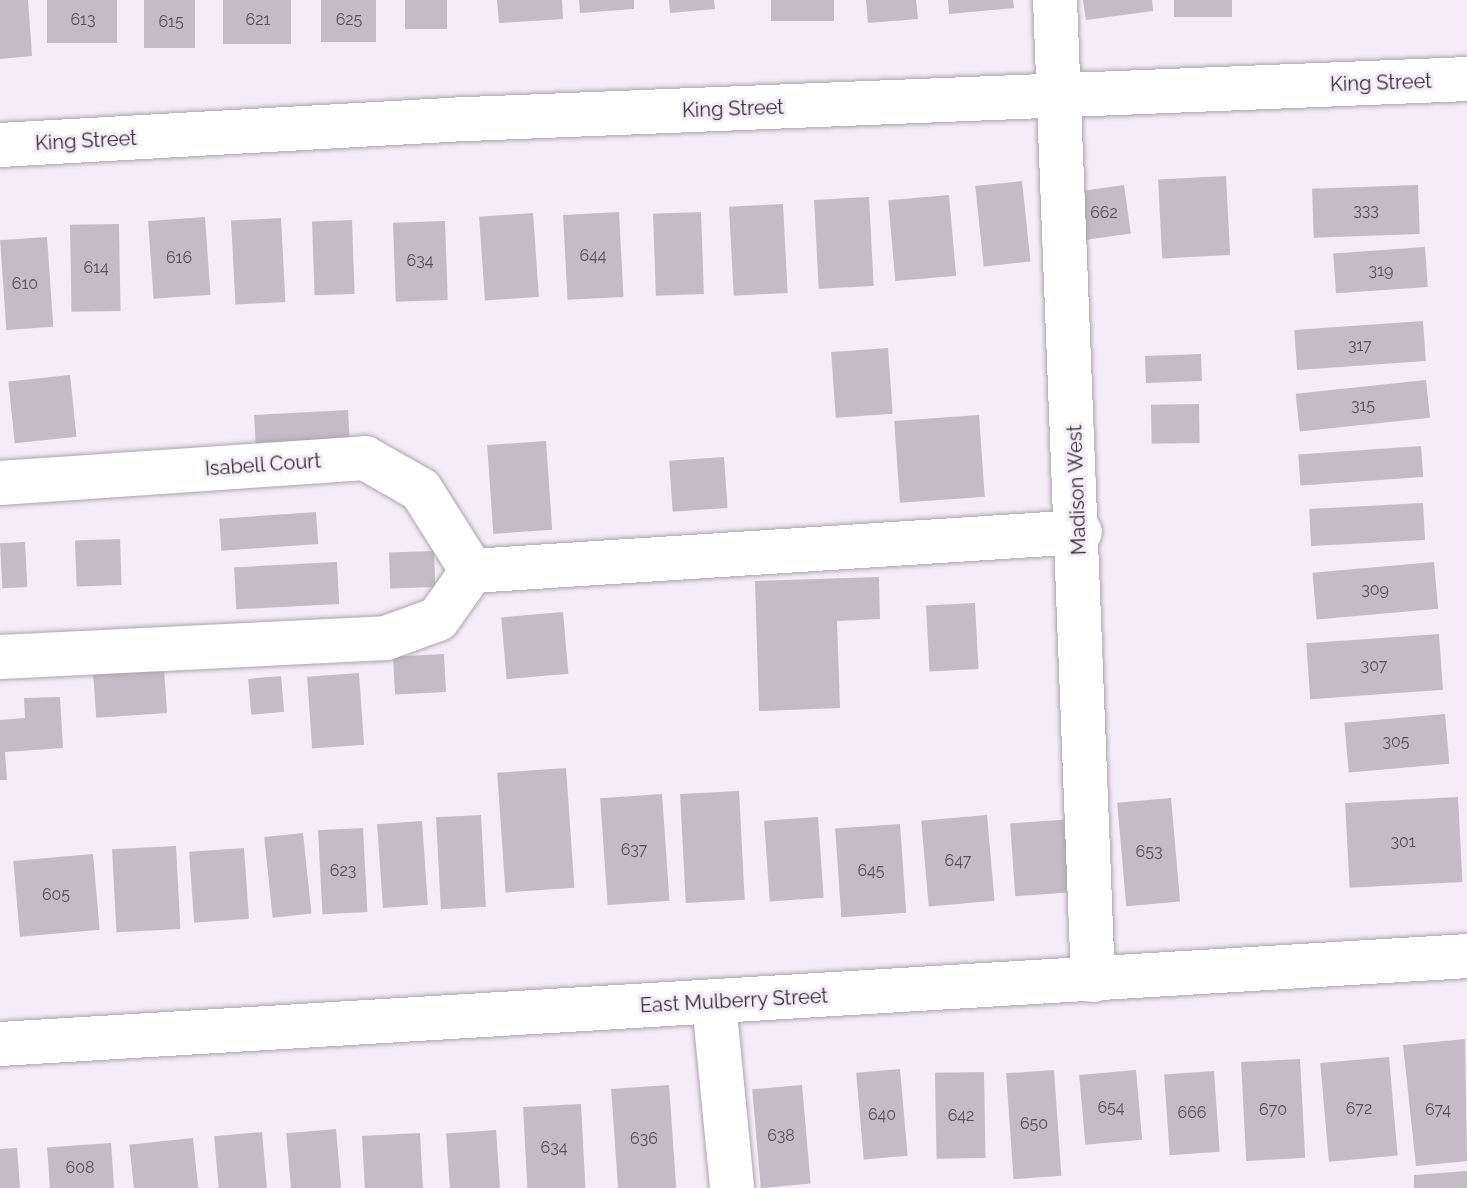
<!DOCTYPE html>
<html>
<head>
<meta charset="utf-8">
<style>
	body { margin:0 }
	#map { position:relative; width:1467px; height:1188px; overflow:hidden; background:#f4ecf6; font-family:Raleway,sans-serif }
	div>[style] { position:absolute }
	.building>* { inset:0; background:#c3bbc5; transform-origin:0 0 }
	.roads { filter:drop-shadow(0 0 2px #aba4ad) drop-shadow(0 0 2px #aba4ad) }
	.minor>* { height:44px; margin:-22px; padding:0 22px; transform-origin:22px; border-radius:22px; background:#fff }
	span { translate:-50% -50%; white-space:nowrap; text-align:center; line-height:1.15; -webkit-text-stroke:6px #f4ecf6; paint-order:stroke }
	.number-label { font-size:16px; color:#565156 }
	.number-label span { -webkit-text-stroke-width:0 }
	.street-label { font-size:20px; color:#312e31 }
</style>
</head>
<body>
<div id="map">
	<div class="building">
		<div style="clip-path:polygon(0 0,28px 0,32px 56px,0 59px)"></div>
		<div style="left:47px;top:0;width:70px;height:43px"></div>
		<div style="left:144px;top:0;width:51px;height:48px"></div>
		<div style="left:223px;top:0;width:68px;height:44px"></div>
		<div style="left:321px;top:0;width:55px;height:42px"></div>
		<div style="left:405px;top:0;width:42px;height:29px"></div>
		<div style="clip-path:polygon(497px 0,562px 0,563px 19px,499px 23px)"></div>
		<div style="clip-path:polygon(579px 0,634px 0,634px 9px,580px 13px)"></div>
		<div style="clip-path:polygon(669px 0,714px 0,715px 9px,670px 13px)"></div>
		<div style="left:771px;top:0;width:63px;height:21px"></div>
		<div style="clip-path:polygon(866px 0,916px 0,918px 19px,868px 23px)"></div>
		<div style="clip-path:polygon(948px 0,1013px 0,1014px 8px,949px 14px)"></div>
		<div style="clip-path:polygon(1083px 0,1152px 0,1153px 11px,1086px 20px)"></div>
		<div style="left:1174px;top:0;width:58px;height:17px"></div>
		<div style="left:1226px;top:176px;width:79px;height:68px;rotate:87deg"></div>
		<div style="left:1022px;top:181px;width:81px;height:47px;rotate:84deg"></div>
		<div style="left:1124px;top:185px;width:49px;height:47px;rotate:82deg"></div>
		<div style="left:1418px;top:185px;width:49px;height:106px;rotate:88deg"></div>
		<div style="left:949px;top:195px;width:81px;height:61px;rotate:85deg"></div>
		<div style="left:869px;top:197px;width:89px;height:55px;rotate:87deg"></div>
		<div style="left:783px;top:204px;width:89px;height:54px;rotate:87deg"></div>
		<div style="left:619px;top:212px;width:85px;height:56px;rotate:87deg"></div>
		<div style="left:701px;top:212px;width:82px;height:48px;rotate:88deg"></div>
		<div style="left:533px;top:213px;width:84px;height:54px;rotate:86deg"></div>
		<div style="left:205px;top:217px;width:78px;height:57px;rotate:86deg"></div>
		<div style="left:281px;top:218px;width:84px;height:50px;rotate:87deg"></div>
		<div style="left:352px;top:220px;width:74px;height:40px;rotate:88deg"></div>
		<div style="left:445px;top:221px;width:79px;height:52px;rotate:88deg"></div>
		<div style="left:119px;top:224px;width:87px;height:49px;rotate:89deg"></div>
		<div style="left:47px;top:237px;width:90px;height:47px;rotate:86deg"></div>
		<div style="left:1425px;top:247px;width:40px;height:92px;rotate:86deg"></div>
		<div style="left:1423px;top:321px;width:40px;height:129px;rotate:86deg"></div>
		<div style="left:888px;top:348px;width:66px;height:57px;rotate:86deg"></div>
		<div style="left:1201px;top:354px;width:27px;height:56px;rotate:88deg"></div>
		<div style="left:70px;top:375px;width:62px;height:62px;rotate:84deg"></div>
		<div style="left:1426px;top:380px;width:38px;height:131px;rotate:84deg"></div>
		<div style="left:1199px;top:404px;width:39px;height:48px;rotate:89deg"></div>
		<div style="left:348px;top:410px;width:35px;height:94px;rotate:87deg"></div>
		<div style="left:979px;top:415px;width:82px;height:85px;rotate:86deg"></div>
		<div style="left:546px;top:441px;width:89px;height:59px;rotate:86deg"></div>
		<div style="left:1421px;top:446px;width:31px;height:123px;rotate:86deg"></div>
		<div style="left:724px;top:457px;width:51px;height:55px;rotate:86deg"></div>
		<div style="left:1423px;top:503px;width:37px;height:114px;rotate:87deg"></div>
		<div style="left:316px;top:512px;width:32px;height:97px;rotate:86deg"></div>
		<div style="left:120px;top:539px;width:46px;height:45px;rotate:88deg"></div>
		<div style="left:25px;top:542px;width:45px;height:25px;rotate:87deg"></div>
		<div style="left:434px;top:551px;width:36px;height:45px;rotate:88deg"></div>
		<div style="left:337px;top:562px;width:42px;height:103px;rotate:87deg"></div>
		<div style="left:1434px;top:562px;width:47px;height:122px;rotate:85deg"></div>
		<div style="clip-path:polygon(879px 577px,880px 619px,837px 621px,840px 708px,759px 711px,755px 581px)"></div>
		<div style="left:975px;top:603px;width:66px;height:49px;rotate:87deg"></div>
		<div style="left:563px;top:612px;width:62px;height:62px;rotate:85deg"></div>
		<div style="left:1439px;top:634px;width:56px;height:133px;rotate:86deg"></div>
		<div style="left:444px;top:654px;width:38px;height:51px;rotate:87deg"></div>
		<div style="left:164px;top:669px;width:44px;height:71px;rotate:86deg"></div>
		<div style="left:359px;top:673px;width:72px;height:52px;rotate:86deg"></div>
		<div style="left:281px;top:676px;width:36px;height:33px;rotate:85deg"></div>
		<div style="clip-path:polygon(60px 697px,63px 748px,5px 752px,7px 780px,0 780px,0 720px,25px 718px,24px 698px)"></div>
		<div style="left:1445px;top:714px;width:50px;height:101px;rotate:85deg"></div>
		<div style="left:566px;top:768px;width:120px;height:69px;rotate:86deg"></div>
		<div style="left:739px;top:791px;width:109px;height:59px;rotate:87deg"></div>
		<div style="left:662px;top:794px;width:107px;height:62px;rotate:86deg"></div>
		<div style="left:1458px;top:797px;width:85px;height:113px;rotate:87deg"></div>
		<div style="left:1171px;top:798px;width:104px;height:54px;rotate:85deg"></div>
		<div style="left:481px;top:815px;width:92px;height:45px;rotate:87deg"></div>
		<div style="left:987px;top:815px;width:86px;height:66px;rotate:85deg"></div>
		<div style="left:818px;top:817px;width:81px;height:54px;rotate:86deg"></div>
		<div style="left:1073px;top:819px;width:73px;height:63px;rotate:86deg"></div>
		<div style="left:422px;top:821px;width:84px;height:45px;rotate:86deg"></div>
		<div style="left:900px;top:824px;width:89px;height:65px;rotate:86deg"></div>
		<div style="left:363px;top:828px;width:84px;height:45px;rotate:87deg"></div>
		<div style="left:303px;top:833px;width:81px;height:39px;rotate:84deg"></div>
		<div style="left:176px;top:846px;width:83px;height:64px;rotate:87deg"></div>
		<div style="left:244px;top:848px;width:71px;height:55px;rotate:86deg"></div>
		<div style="left:93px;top:854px;width:76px;height:80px;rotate:85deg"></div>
		<div style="clip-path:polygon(1465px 1039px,1467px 1161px,1416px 1166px,1403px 1045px)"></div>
		<div style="left:1389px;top:1057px;width:99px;height:69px;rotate:85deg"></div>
		<div style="left:1300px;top:1059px;width:99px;height:59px;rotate:87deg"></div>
		<div style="left:900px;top:1069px;width:87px;height:44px;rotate:85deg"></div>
		<div style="left:1054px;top:1070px;width:106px;height:48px;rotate:86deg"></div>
		<div style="left:1136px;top:1070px;width:70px;height:57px;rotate:85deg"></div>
		<div style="left:1214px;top:1071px;width:81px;height:50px;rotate:86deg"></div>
		<div style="left:984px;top:1072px;width:86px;height:49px;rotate:89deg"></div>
		<div style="left:669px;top:1085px;width:103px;height:58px;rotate:86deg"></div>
		<div style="left:802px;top:1085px;width:99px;height:50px;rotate:85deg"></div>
		<div style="left:581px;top:1104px;width:84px;height:58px;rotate:87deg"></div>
		<div style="left:336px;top:1129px;width:59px;height:50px;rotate:85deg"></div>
		<div style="left:496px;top:1130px;width:58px;height:50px;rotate:86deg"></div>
		<div style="left:262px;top:1132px;width:56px;height:48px;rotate:85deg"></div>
		<div style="left:420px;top:1133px;width:55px;height:58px;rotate:87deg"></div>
		<div style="left:193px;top:1138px;width:50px;height:64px;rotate:84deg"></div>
		<div style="left:111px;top:1143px;width:45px;height:64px;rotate:86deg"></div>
		<div style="clip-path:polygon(17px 1148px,20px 1188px,0 1188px,0 1149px)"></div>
		<div style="clip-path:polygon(1467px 1171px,1467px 1188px,1414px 1188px,1414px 1175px)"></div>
	</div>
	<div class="roads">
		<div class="minor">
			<div style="left:1055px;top:0;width:981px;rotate:87.78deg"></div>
			<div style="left:0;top:145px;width:469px;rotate:-3.2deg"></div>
			<div style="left:468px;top:119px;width:1000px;rotate:-2.29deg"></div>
			<div style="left:0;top:483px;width:366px;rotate:-3.9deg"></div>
			<div style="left:365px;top:458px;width:64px;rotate:29.7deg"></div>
			<div style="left:421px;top:490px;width:96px;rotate:57.8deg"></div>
			<div style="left:0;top:657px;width:386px;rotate:-2.8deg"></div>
			<div style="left:386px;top:638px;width:55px;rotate:-20.1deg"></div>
			<div style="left:438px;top:619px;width:59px;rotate:-54.7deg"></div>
			<div style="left:472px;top:571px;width:609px;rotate:-3.67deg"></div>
			<div style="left:714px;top:1003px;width:186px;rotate:84.4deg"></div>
			<div style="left:0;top:1044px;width:1470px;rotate:-3.43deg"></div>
		</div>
	</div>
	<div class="number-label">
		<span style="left:83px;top:20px">613</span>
		<span style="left:258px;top:20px">621</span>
		<span style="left:349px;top:20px">625</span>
		<span style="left:171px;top:22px">615</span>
		<span style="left:1366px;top:211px">333</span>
		<span style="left:1104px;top:213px">662</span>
		<span style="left:593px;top:256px">644</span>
		<span style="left:179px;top:258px">616</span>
		<span style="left:420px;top:261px">634</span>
		<span style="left:96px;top:268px">614</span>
		<span style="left:1381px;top:271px">319</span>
		<span style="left:25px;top:284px">610</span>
		<span style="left:1360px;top:346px">317</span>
		<span style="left:1363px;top:406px">315</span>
		<span style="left:1375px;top:590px">309</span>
		<span style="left:1374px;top:666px">307</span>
		<span style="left:1396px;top:742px">305</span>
		<span style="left:1403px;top:842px">301</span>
		<span style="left:634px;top:850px">637</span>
		<span style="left:1149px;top:852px">653</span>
		<span style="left:958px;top:861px">647</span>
		<span style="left:343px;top:871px">623</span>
		<span style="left:871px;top:871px">645</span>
		<span style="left:56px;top:895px">605</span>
		<span style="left:1111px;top:1108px">654</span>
		<span style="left:1359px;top:1109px">672</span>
		<span style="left:1273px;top:1110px">670</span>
		<span style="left:1438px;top:1110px">674</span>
		<span style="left:1192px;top:1113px">666</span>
		<span style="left:882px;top:1115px">640</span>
		<span style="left:961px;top:1116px">642</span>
		<span style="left:1034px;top:1124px">650</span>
		<span style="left:781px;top:1136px">638</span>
		<span style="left:644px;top:1139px">636</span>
		<span style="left:554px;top:1148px">634</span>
		<span style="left:80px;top:1168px">608</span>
	</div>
	<div class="street-label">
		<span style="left:1381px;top:83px;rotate:-2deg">King Street</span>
		<span style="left:733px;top:109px;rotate:-2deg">King Street</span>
		<span style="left:86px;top:141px;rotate:-3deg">King Street</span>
		<span style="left:263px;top:465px;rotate:-4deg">Isabell Court</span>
		<span style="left:1077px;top:490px;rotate:-92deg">Madison West</span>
		<span style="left:734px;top:1001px;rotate:-3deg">East Mulberry Street</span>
	</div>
</div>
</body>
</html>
